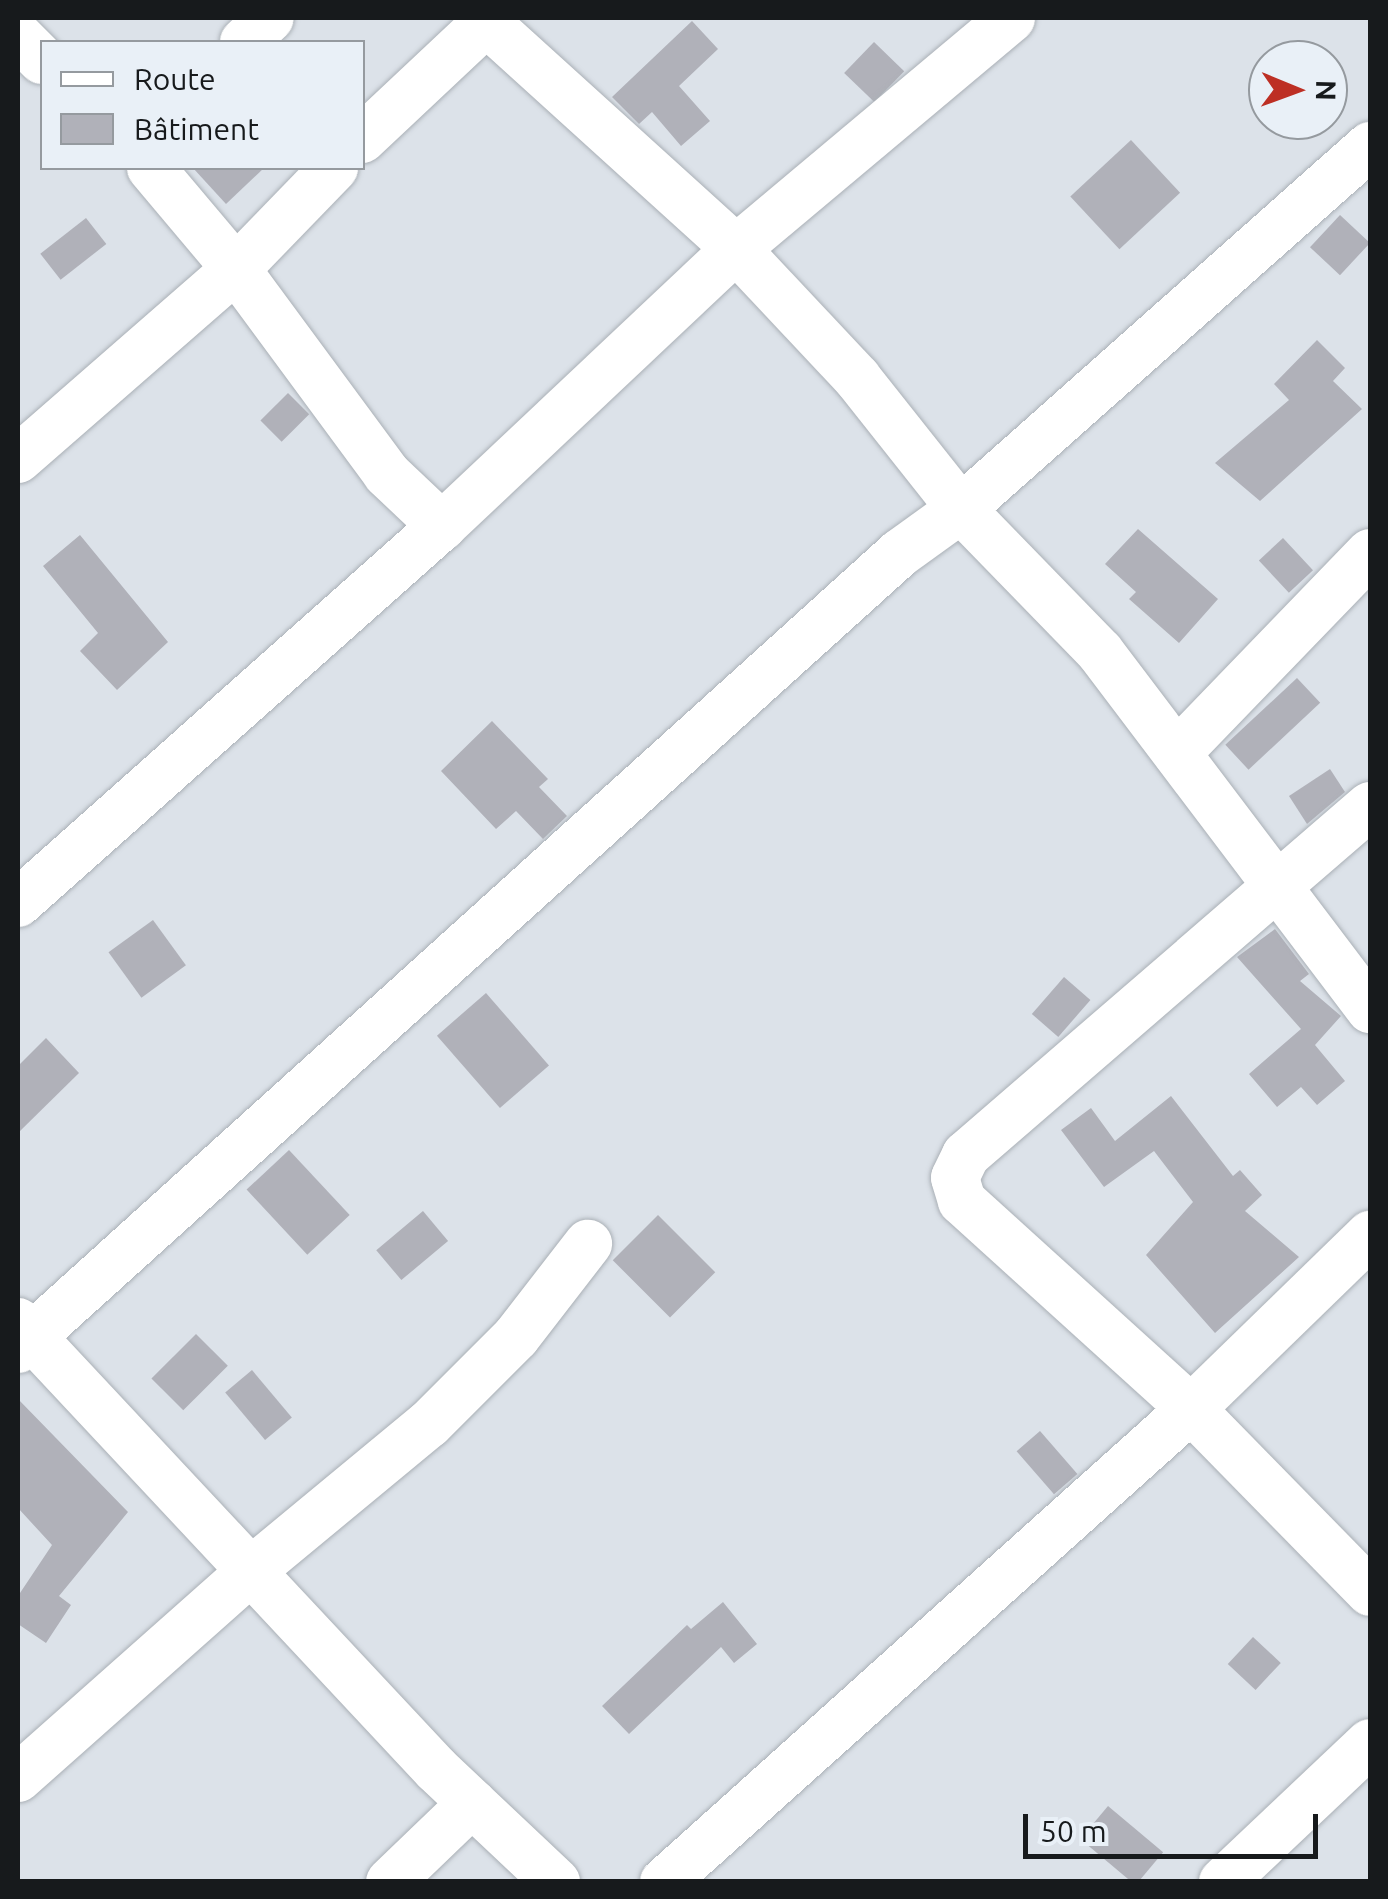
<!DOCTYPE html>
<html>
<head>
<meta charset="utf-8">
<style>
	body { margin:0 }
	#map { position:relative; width:1388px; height:1899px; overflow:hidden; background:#dce2e9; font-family:Ubuntu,sans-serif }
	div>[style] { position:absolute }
	.building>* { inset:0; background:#b0b1b9; transform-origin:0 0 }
	.roads { filter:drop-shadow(0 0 2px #aab0b6) drop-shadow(0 0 2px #aab0b6) }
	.minor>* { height:48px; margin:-24px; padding:0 24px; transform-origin:24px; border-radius:24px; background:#fff }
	span { translate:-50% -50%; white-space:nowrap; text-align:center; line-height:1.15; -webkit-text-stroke:8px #e9f0f7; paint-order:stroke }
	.frame { position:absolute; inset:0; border:20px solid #171a1c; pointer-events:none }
	.legend { position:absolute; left:40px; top:40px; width:325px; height:130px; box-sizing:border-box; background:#e9f0f7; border:2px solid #959a9f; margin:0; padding:12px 18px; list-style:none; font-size:30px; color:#171a1c }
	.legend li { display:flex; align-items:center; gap:20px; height:50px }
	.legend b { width:50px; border:2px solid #959a9f }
	.north { position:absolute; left:1248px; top:40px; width:100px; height:100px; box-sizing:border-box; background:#e9f0f7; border:2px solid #959a9f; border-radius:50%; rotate:91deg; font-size:28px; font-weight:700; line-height:40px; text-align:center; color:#171a1c }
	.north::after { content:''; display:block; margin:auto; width:35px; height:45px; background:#bd2f24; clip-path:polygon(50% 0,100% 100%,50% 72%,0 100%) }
	.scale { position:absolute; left:1023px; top:1814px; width:295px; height:45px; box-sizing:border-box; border:5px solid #171a1c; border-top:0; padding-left:12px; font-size:30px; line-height:35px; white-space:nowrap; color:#171a1c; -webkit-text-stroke:8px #e9f0f7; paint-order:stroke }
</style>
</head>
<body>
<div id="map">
	<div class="building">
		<div style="clip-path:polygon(692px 21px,718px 49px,679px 86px,710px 121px,681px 146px,652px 112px,639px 124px,612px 97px)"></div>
		<div style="left:874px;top:42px;width:42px;height:43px;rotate:44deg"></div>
		<div style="left:1131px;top:140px;width:72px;height:83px;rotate:47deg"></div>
		<div style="clip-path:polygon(193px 168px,264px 168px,226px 204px)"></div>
		<div style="left:1340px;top:215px;width:41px;height:44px;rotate:43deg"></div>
		<div style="left:86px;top:218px;width:33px;height:58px;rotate:52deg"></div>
		<div style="clip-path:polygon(1317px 340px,1345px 368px,1333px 381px,1362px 409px,1260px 501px,1215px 463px,1289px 400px,1274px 384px)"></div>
		<div style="left:288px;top:393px;width:30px;height:39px;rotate:45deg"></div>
		<div style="clip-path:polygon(1138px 529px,1218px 599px,1179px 643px,1129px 599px,1136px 592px,1105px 564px)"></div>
		<div style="clip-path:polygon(80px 535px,168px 642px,117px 690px,80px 651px,98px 633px,43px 566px)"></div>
		<div style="left:1283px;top:538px;width:44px;height:33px;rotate:47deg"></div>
		<div style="left:1297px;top:678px;width:34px;height:98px;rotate:47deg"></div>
		<div style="clip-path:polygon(492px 721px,548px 779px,539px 787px,567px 816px,543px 839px,516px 811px,496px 829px,441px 771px)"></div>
		<div style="clip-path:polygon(1330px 769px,1345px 792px,1307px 824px,1289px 796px)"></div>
		<div style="left:153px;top:920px;width:56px;height:55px;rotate:54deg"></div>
		<div style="clip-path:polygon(1275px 929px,1309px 974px,1300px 981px,1341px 1016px,1315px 1045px,1345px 1081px,1317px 1105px,1301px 1087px,1277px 1107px,1249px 1074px,1301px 1029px,1237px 957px)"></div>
		<div style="left:1064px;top:977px;width:35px;height:49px;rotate:41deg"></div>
		<div style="left:486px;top:993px;width:96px;height:65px;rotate:49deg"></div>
		<div style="clip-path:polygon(46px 1038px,79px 1073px,18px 1133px,18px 1066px)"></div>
		<div style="clip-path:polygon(1171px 1096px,1233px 1176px,1240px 1170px,1262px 1195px,1245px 1211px,1299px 1257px,1215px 1333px,1146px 1255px,1193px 1202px,1154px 1151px,1104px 1187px,1061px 1130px,1091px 1108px,1115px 1141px)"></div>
		<div style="left:289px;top:1150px;width:89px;height:58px;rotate:47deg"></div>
		<div style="left:423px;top:1211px;width:39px;height:61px;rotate:50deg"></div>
		<div style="left:658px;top:1215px;width:81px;height:64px;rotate:45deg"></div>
		<div style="left:196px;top:1334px;width:45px;height:63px;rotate:45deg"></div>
		<div style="left:252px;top:1370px;width:62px;height:35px;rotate:50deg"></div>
		<div style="clip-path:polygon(18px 1399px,128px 1512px,59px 1596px,71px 1605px,46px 1643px,18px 1624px,18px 1596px,52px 1545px,18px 1508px)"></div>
		<div style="left:1040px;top:1431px;width:57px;height:31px;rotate:49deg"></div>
		<div style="clip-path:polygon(723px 1602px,757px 1644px,734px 1663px,721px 1647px,629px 1734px,602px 1706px,687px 1625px,691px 1629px)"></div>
		<div style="left:1253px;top:1637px;width:38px;height:37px;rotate:43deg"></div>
		<div style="left:1108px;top:1806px;width:72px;height:43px;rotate:40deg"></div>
	</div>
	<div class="roads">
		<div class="minor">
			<div style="left:486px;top:22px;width:338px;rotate:42.2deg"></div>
			<div style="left:736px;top:249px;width:177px;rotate:46.8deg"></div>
			<div style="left:857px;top:378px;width:167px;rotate:51.6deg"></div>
			<div style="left:961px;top:509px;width:199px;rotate:45.8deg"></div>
			<div style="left:1100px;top:652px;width:448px;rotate:52.9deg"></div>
			<div style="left:18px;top:36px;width:34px;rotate:45deg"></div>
			<div style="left:244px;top:42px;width:35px;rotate:-43deg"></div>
			<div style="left:362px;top:139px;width:177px;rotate:-43.2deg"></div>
			<div style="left:151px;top:168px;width:132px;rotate:49.9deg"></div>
			<div style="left:236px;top:269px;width:255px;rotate:53.6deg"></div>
			<div style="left:387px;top:474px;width:76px;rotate:43.4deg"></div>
			<div style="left:18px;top:459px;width:289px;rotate:-41.1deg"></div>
			<div style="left:236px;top:269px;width:141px;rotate:-45.9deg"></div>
			<div style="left:1177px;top:753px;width:278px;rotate:-46deg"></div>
			<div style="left:1370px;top:806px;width:534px;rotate:139.18deg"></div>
			<div style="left:966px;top:1155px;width:25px;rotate:116deg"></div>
			<div style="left:955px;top:1178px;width:24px;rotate:73deg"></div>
			<div style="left:962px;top:1201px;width:309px;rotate:42.2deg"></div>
			<div style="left:1191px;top:1409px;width:256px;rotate:45.6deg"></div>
			<div style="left:18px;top:903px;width:567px;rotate:-41.64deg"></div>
			<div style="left:442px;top:526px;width:404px;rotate:-43.3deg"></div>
			<div style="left:736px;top:249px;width:359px;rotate:-40deg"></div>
			<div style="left:18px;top:1322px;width:612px;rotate:46.92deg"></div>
			<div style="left:436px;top:1769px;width:165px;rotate:43.3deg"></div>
			<div style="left:18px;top:1349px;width:1188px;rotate:-42.07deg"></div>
			<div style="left:900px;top:553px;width:75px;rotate:-35.8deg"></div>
			<div style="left:961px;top:509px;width:547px;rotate:-41.59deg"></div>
			<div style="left:18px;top:1778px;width:312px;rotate:-41.6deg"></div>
			<div style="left:251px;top:1571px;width:231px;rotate:-39.6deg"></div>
			<div style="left:429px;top:1424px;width:123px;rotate:-45deg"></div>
			<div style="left:516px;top:1337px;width:118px;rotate:-52.3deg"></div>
			<div style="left:390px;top:1882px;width:114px;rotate:-43.9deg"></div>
			<div style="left:664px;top:1882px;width:708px;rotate:-41.91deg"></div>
			<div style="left:1191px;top:1409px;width:250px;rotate:-44.2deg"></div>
			<div style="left:1223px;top:1882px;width:202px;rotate:-43.4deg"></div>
		</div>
	</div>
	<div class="frame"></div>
	<ul class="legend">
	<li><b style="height:12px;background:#fff"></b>Route</li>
	<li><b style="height:28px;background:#b0b1b9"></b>Bâtiment</li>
	</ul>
	<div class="north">N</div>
	<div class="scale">50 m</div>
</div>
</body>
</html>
